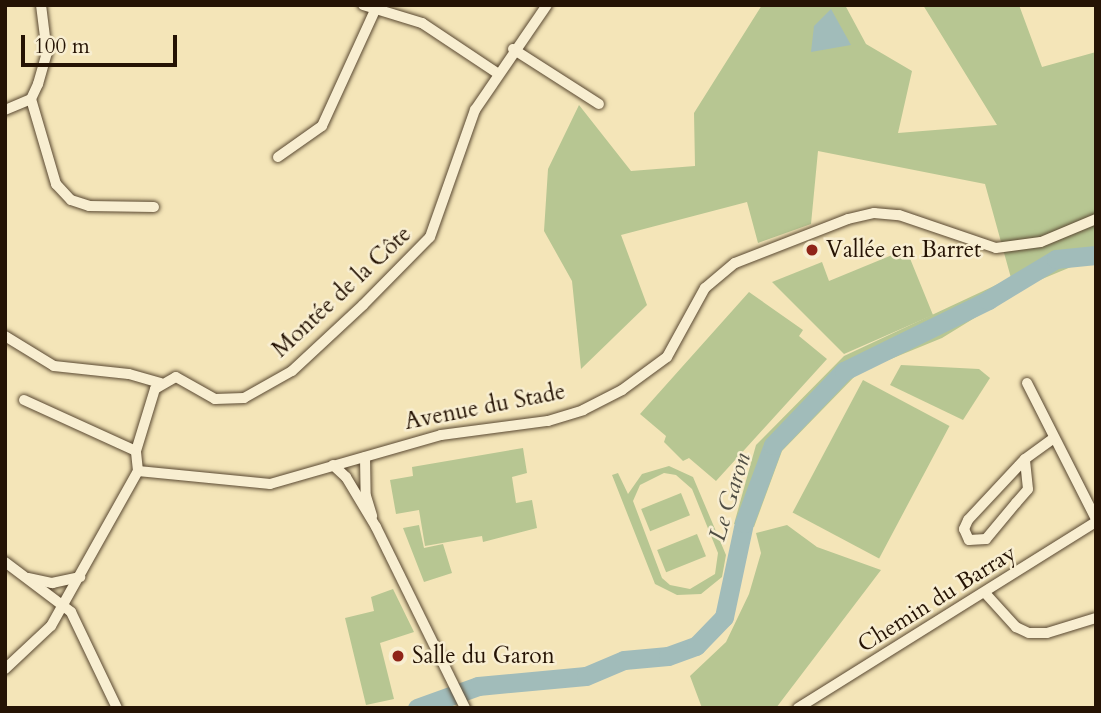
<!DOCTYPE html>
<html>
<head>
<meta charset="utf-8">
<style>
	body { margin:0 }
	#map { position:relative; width:1101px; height:713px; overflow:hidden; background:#f4e5b8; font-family:Cardo,serif }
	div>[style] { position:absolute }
	.green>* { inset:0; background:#b7c692; transform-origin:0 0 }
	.water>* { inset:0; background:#a1bcba }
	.river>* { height:19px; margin:-9.5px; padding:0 9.5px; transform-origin:9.5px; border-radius:9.5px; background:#a1bcba }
	.roads { filter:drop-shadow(0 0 2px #594831) drop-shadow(0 0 2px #594831) }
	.street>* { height:10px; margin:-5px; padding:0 5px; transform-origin:5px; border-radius:5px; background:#f8eed1 }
	.dots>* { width:19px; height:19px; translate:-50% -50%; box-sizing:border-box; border:4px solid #f8eed1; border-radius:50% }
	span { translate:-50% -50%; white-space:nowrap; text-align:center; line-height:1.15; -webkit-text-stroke:5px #f8eed1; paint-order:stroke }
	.poi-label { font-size:23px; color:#251304 }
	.left { translate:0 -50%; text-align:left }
	.street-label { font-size:23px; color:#251304 }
	.water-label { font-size:24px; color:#504e44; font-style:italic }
	.frame { position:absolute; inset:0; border:7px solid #251304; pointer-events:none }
	.scale { position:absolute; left:21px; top:35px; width:156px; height:32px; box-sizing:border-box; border:4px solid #251304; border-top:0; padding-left:9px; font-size:21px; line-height:24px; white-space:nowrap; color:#251304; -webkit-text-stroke:5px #f8eed1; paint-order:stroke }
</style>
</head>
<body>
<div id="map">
	<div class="green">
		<div style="clip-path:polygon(762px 5px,845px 5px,866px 44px,912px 71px,898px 133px,997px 125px,923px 5px,1019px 5px,1042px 67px,1096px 52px,1096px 265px,1083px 262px,1030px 284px,942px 338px,859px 372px,782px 451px,754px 527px,734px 524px,756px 445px,844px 356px,1011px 278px,985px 184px,818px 151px,811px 224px,758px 243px,747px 202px,621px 235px,647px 305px,581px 369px,572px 281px,544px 231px,548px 169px,579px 105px,631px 171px,695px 166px,694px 113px)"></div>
		<div style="clip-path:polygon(897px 253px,909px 256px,933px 315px,844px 354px,772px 282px,822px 262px,829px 281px)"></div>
		<div style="clip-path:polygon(749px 292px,803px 330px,799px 336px,827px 359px,716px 481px,689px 458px,683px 461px,664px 442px,666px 436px,640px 414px)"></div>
		<div style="clip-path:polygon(901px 365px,979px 369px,990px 378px,963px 420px,890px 385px)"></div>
		<div style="left:863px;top:380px;width:98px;height:150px;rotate:28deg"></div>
		<div style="clip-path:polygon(523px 448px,527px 473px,512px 477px,516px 503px,532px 500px,537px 528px,483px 542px,482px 536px,425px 546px,419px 510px,396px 514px,390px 480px,413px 476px,412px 467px)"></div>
		<div style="clip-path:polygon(evenodd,669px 466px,693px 477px,726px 555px,722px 577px,701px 594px,677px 595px,655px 584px,612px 475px,618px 473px,628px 494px,642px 474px,669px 466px,664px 473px,676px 475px,692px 489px,718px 553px,715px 574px,690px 589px,670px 585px,662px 578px,633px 501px,640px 485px,664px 473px)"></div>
		<div style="left:681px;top:493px;width:24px;height:43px;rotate:68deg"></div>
		<div style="clip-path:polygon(419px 525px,424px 548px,443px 544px,452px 573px,424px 582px,403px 528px)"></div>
		<div style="clip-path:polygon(787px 525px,817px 547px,881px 570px,776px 708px,702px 708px,690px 676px,726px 642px,749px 594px,761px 553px,756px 533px)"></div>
		<div style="left:697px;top:534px;width:24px;height:43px;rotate:68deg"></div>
		<div style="clip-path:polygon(393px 589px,414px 632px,380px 643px,394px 699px,366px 705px,345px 618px,374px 611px,371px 597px)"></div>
	</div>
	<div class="water">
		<div style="clip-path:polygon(831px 9px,851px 45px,811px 52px,814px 26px)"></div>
	</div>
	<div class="river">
		<div style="left:417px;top:708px;width:65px;rotate:-19.8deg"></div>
		<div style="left:478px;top:686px;width:108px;rotate:-5.3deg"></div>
		<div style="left:586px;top:676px;width:41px;rotate:-22.8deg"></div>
		<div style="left:624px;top:660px;width:44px;rotate:-5.2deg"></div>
		<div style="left:668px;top:656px;width:30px;rotate:-20deg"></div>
		<div style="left:696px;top:646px;width:40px;rotate:-46deg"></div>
		<div style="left:724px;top:617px;width:96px;rotate:-78deg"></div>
		<div style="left:744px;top:523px;width:83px;rotate:-69.6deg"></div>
		<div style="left:773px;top:445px;width:103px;rotate:-46.2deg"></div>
		<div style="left:844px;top:371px;width:161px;rotate:-26.2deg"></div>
		<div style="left:988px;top:300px;width:79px;rotate:-31.1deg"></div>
		<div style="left:1056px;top:259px;width:40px;rotate:-5.7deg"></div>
	</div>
	<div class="roads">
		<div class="street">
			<div style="left:363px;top:5px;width:62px;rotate:17deg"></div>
			<div style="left:422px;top:23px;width:90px;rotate:33.7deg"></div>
			<div style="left:513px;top:49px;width:102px;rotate:32.6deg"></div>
			<div style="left:31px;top:99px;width:89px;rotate:73.6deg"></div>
			<div style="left:56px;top:184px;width:22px;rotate:47deg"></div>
			<div style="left:71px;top:200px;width:19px;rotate:18deg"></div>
			<div style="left:89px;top:206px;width:65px;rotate:0.9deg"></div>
			<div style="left:5px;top:110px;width:28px;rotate:-23deg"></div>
			<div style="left:31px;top:99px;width:17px;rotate:-65deg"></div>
			<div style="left:38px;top:84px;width:32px;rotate:-74deg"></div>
			<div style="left:47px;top:53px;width:48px;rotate:-97.1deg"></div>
			<div style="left:278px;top:157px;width:54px;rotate:-35.2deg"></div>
			<div style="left:322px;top:126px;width:128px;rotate:-65.4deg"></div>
			<div style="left:5px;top:336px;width:57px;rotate:31.5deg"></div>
			<div style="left:54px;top:366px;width:75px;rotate:6.1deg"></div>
			<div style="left:129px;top:374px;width:33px;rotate:16deg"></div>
			<div style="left:1027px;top:383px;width:153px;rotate:63.1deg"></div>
			<div style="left:24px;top:400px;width:123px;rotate:24.5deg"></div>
			<div style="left:365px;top:457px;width:39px;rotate:89deg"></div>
			<div style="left:366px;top:496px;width:21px;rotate:73deg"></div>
			<div style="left:1025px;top:459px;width:83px;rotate:133.1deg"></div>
			<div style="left:968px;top:520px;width:10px;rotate:114deg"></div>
			<div style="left:964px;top:529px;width:12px;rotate:66deg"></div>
			<div style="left:969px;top:540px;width:17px;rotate:-3deg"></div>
			<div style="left:986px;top:539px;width:47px;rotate:-50.2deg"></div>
			<div style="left:1016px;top:503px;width:18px;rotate:-49deg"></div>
			<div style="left:1028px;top:489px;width:30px;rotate:-96deg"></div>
			<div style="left:1025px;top:459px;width:36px;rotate:-36deg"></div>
			<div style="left:333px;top:465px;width:18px;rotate:43deg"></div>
			<div style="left:346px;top:477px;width:58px;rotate:59deg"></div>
			<div style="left:376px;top:527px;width:202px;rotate:63.8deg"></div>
			<div style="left:138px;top:471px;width:133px;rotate:5.6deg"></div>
			<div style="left:270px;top:484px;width:178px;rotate:-16deg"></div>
			<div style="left:441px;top:435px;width:108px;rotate:-7.5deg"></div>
			<div style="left:548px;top:421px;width:37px;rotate:-17deg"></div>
			<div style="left:583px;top:410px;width:44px;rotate:-27.1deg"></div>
			<div style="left:622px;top:390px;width:56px;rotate:-36.3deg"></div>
			<div style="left:667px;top:357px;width:79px;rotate:-61.2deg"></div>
			<div style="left:705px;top:288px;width:39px;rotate:-40deg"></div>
			<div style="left:735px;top:263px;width:121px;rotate:-21.3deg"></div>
			<div style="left:848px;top:219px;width:27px;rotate:-13deg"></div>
			<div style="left:874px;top:213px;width:25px;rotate:5deg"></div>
			<div style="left:899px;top:215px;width:102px;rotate:18.8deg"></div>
			<div style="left:996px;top:248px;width:45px;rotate:-7.6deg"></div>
			<div style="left:1041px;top:242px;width:60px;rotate:-22.7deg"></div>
			<div style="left:5px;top:562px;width:83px;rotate:37.1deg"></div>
			<div style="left:71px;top:612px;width:106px;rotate:64.4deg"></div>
			<div style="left:28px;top:578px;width:25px;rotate:12deg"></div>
			<div style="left:52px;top:583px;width:29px;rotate:-12deg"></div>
			<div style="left:986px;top:594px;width:45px;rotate:47.7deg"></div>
			<div style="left:1016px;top:627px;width:14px;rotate:25deg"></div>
			<div style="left:1029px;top:633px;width:18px"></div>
			<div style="left:1047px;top:633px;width:51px;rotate:-17deg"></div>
			<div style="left:5px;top:669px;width:63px;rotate:-43.1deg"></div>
			<div style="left:51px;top:626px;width:178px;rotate:-60.7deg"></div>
			<div style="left:138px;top:471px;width:20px;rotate:-96deg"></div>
			<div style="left:136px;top:451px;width:65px;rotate:-73deg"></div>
			<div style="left:155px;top:389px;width:24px;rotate:-30deg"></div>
			<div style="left:176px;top:377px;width:45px;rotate:29.4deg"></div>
			<div style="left:215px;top:399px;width:29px;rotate:-2deg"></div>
			<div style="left:244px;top:398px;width:55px;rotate:-29.4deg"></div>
			<div style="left:292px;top:371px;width:97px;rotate:-42.9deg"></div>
			<div style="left:363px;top:305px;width:95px;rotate:-45.4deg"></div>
			<div style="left:430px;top:237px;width:135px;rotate:-70.5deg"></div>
			<div style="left:475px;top:110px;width:127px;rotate:-55.6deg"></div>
			<div style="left:798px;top:708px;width:351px;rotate:-32deg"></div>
		</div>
	</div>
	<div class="dots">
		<div style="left:812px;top:250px;background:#8f2418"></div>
		<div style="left:398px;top:656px;background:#8f2418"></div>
	</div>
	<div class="poi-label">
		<span class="left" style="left:826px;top:250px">Vallée en Barret</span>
		<span class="left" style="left:412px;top:656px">Salle du Garon</span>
	</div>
	<div class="street-label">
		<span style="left:342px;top:292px;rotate:-43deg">Montée de la Côte</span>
		<span style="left:485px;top:407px;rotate:-11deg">Avenue du Stade</span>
		<span style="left:937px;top:599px;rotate:-32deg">Chemin du Barray</span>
	</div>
	<div class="water-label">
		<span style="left:730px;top:497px;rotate:-73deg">Le Garon</span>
	</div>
	<div class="frame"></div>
	<div class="scale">100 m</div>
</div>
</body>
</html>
